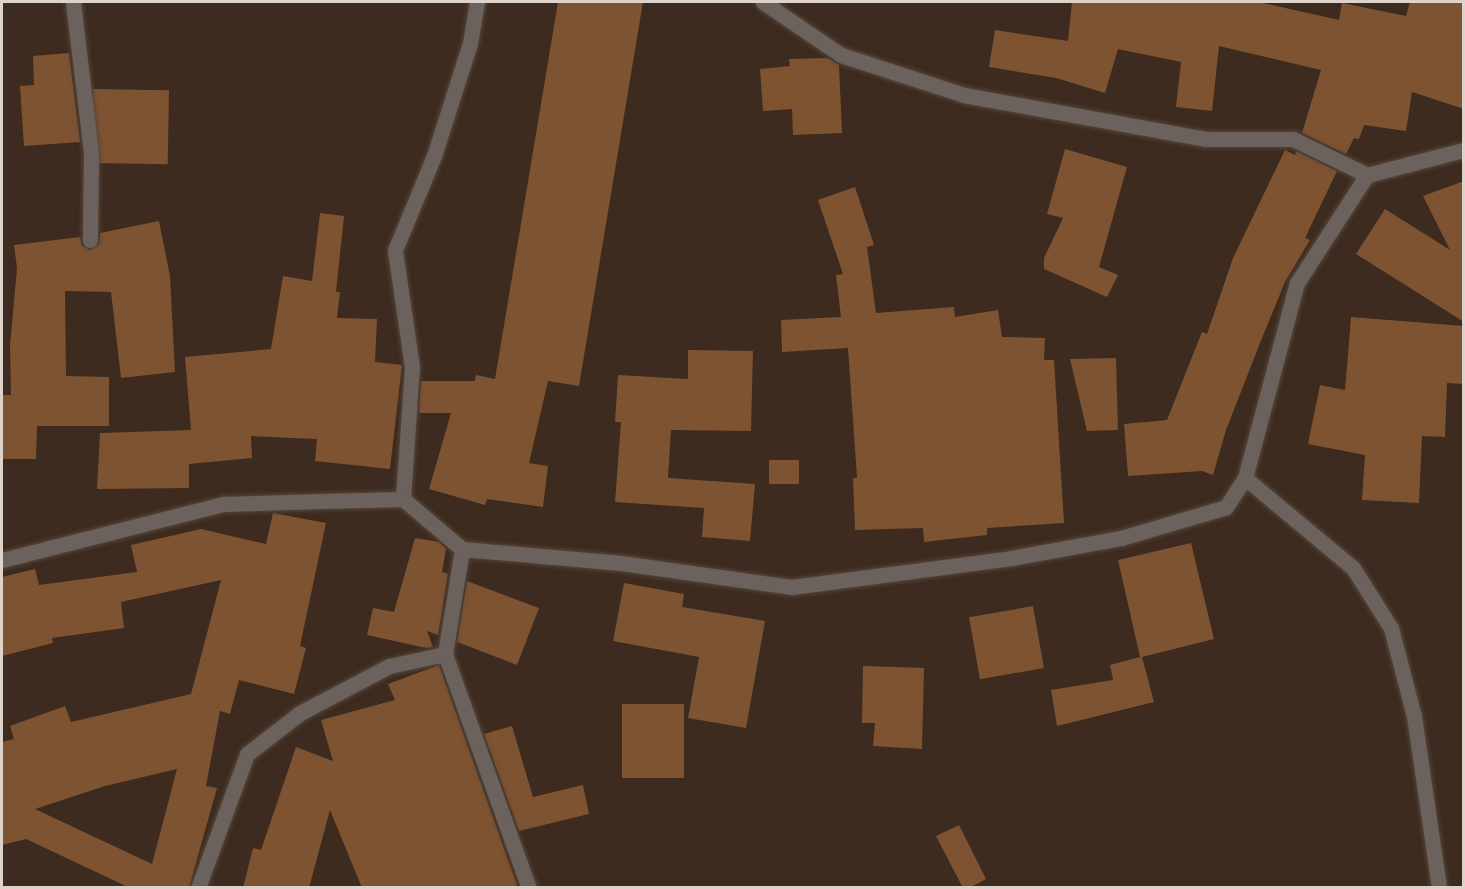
<!DOCTYPE html>
<html>
<head>
<meta charset="utf-8">
<style>
	body { margin:0 }
	#map { position:relative; width:1465px; height:889px; overflow:hidden; background:#3c2b1e; font-family:"Source Serif 4",serif }
	div>[style] { position:absolute }
	.building>* { inset:0; background:#7e5332; transform-origin:0 0 }
	.roads { filter:drop-shadow(0 0 2px #56463a) drop-shadow(0 0 2px #56463a) }
	.minor>* { height:15px; margin:-7.5px; padding:0 7.5px; transform-origin:7.5px; border-radius:7.5px; background:#6c625d }
	.tertiary>* { height:15px; margin:-7.5px; padding:0 7.5px; transform-origin:7.5px; border-radius:7.5px; background:#6c625d }
	span { translate:-50% -50%; white-space:nowrap; text-align:center; line-height:1.15; -webkit-text-stroke:4.5px #3c2b1e; paint-order:stroke }
	.frame { position:absolute; inset:0; border:3px solid #ded3cb; pointer-events:none }
</style>
</head>
<body>
<div id="map">
	<div class="building">
		<div style="clip-path:polygon(558px 2px,643px 2px,579px 386px,548px 381px,529px 463px,548px 466px,543px 507px,487px 499px,485px 505px,429px 489px,451px 413px,419px 413px,421px 381px,475px 381px,476px 375px,495px 379px)"></div>
		<div style="clip-path:polygon(1072px 2px,1259px 2px,1339px 20px,1342px 3px,1406px 16px,1410px 2px,1464px 2px,1464px 109px,1412px 92px,1406px 131px,1364px 125px,1359px 139px,1354px 138px,1346px 154px,1302px 133px,1321px 70px,1219px 46px,1212px 111px,1176px 107px,1181px 62px,1118px 49px,1105px 93px,1056px 78px,989px 67px,995px 30px,1068px 41px)"></div>
		<div style="clip-path:polygon(69px 53px,80px 142px,24px 146px,20px 86px,34px 85px,33px 56px)"></div>
		<div style="clip-path:polygon(828px 58px,839px 65px,842px 133px,793px 135px,792px 109px,763px 111px,760px 69px,790px 66px,789px 59px)"></div>
		<div style="left:93px;top:89px;width:76px;height:74px;rotate:1deg"></div>
		<div style="clip-path:polygon(1065px 149px,1127px 167px,1099px 267px,1118px 275px,1107px 297px,1044px 269px,1044px 258px,1063px 218px,1047px 214px)"></div>
		<div style="clip-path:polygon(1285px 150px,1295px 155px,1296px 151px,1337px 171px,1305px 238px,1310px 240px,1285px 282px,1262px 338px,1226px 430px,1213px 475px,1202px 471px,1128px 476px,1124px 424px,1167px 420px,1202px 332px,1207px 334px,1233px 258px)"></div>
		<div style="clip-path:polygon(1464px 181px,1464px 322px,1356px 254px,1385px 209px,1450px 250px,1423px 196px)"></div>
		<div style="clip-path:polygon(855px 187px,874px 245px,867px 247px,876px 313px,954px 307px,955px 317px,998px 310px,1002px 337px,1045px 338px,1044px 360px,1054px 360px,1064px 523px,987px 528px,987px 535px,924px 542px,923px 528px,855px 530px,853px 478px,857px 478px,848px 348px,782px 352px,781px 320px,841px 317px,836px 275px,843px 274px,818px 200px)"></div>
		<div style="clip-path:polygon(320px 213px,344px 216px,336px 292px,340px 292px,337px 318px,377px 319px,375px 362px,402px 365px,390px 469px,315px 461px,317px 439px,251px 436px,252px 458px,189px 464px,189px 488px,97px 489px,100px 433px,191px 430px,185px 357px,271px 349px,283px 276px,312px 281px)"></div>
		<div style="clip-path:polygon(159px 221px,170px 276px,175px 372px,121px 378px,111px 292px,65px 291px,66px 376px,109px 377px,109px 426px,37px 426px,36px 459px,2px 459px,2px 395px,11px 395px,10px 345px,17px 268px,14px 245px,80px 237px,82px 245px,90px 250px,99px 244px,100px 233px)"></div>
		<div style="clip-path:polygon(1351px 317px,1464px 326px,1464px 384px,1447px 383px,1445px 437px,1422px 436px,1419px 503px,1362px 500px,1365px 455px,1308px 444px,1320px 385px,1345px 390px)"></div>
		<div style="clip-path:polygon(688px 350px,753px 351px,751px 431px,671px 430px,668px 478px,755px 484px,750px 541px,702px 537px,704px 508px,615px 502px,621px 422px,615px 422px,618px 375px,688px 379px)"></div>
		<div style="clip-path:polygon(1116px 358px,1118px 430px,1087px 431px,1070px 359px)"></div>
		<div style="left:769px;top:460px;width:30px;height:24px"></div>
		<div style="clip-path:polygon(evenodd,273px 513px,326px 523px,300px 646px,306px 648px,294px 694px,239px 680px,230px 714px,220px 711px,206px 786px,217px 788px,189px 888px,130px 888px,26px 839px,2px 845px,2px 742px,14px 739px,10px 726px,65px 706px,71px 722px,191px 694px,221px 580px,121px 602px,124px 628px,52px 638px,53px 643px,2px 656px,2px 577px,35px 569px,39px 585px,137px 572px,131px 545px,201px 529px,266px 544px,273px 513px,177px 769px,152px 864px,35px 809px,105px 786px,177px 769px)"></div>
		<div style="clip-path:polygon(415px 538px,439px 542px,446px 549px,442px 572px,448px 574px,438px 635px,427px 631px,433px 647px,426px 648px,367px 635px,373px 608px,394px 612px)"></div>
		<div style="clip-path:polygon(1191px 543px,1214px 639px,1142px 657px,1154px 702px,1057px 726px,1051px 690px,1113px 680px,1110px 665px,1140px 657px,1118px 560px)"></div>
		<div style="clip-path:polygon(467px 581px,539px 608px,517px 665px,457px 642px)"></div>
		<div style="clip-path:polygon(624px 583px,684px 594px,682px 607px,765px 621px,746px 728px,688px 718px,699px 657px,613px 641px)"></div>
		<div style="left:1033px;top:606px;width:63px;height:65px;rotate:80deg"></div>
		<div style="clip-path:polygon(439px 665px,518px 888px,362px 888px,330px 810px,309px 888px,243px 888px,253px 848px,261px 850px,296px 747px,333px 761px,321px 720px,395px 700px,388px 684px)"></div>
		<div style="clip-path:polygon(863px 666px,924px 668px,922px 749px,873px 746px,875px 723px,862px 723px)"></div>
		<div style="left:622px;top:704px;width:62px;height:74px"></div>
		<div style="clip-path:polygon(512px 726px,533px 797px,583px 785px,589px 814px,519px 831px,484px 734px)"></div>
		<div style="clip-path:polygon(959px 825px,986px 879px,969px 888px,963px 888px,936px 836px)"></div>
	</div>
	<div class="roads">
		<div class="minor">
			<div style="left:73px;top:2px;width:153px;rotate:83.2deg"></div>
			<div style="left:91px;top:154px;width:86px;rotate:90.7deg"></div>
			<div style="left:763px;top:2px;width:94px;rotate:34.2deg"></div>
			<div style="left:841px;top:55px;width:129px;rotate:18deg"></div>
			<div style="left:964px;top:95px;width:245px;rotate:10.3deg"></div>
			<div style="left:1205px;top:139px;width:88px"></div>
			<div style="left:1293px;top:139px;width:82px;rotate:25.9deg"></div>
			<div style="left:1245px;top:478px;width:141px;rotate:39.8deg"></div>
			<div style="left:1353px;top:568px;width:71px;rotate:57.7deg"></div>
			<div style="left:1391px;top:628px;width:91px;rotate:75.4deg"></div>
			<div style="left:1414px;top:716px;width:174px;rotate:81.7deg"></div>
			<div style="left:403px;top:499px;width:132px;rotate:-86.1deg"></div>
			<div style="left:412px;top:367px;width:118px;rotate:-98.3deg"></div>
			<div style="left:395px;top:250px;width:102px;rotate:-67.5deg"></div>
			<div style="left:434px;top:156px;width:119px;rotate:-72.3deg"></div>
			<div style="left:470px;top:43px;width:42px;rotate:-80.3deg"></div>
			<div style="left:445px;top:654px;width:249px;rotate:70.3deg"></div>
			<div style="left:198px;top:888px;width:143px;rotate:-69.9deg"></div>
			<div style="left:247px;top:754px;width:67px;rotate:-37.7deg"></div>
			<div style="left:300px;top:713px;width:101px;rotate:-27.8deg"></div>
			<div style="left:389px;top:666px;width:57px;rotate:-12.1deg"></div>
			<div style="left:445px;top:654px;width:106px;rotate:-80.8deg"></div>
		</div>
		<div class="tertiary">
			<div style="left:2px;top:560px;width:228px;rotate:-14.2deg"></div>
			<div style="left:223px;top:504px;width:98px;rotate:-1.8deg"></div>
			<div style="left:321px;top:501px;width:82px;rotate:-1.4deg"></div>
			<div style="left:403px;top:499px;width:77px;rotate:40.3deg"></div>
			<div style="left:462px;top:549px;width:160px;rotate:5deg"></div>
			<div style="left:621px;top:563px;width:173px;rotate:8deg"></div>
			<div style="left:792px;top:587px;width:221px;rotate:-7.5deg"></div>
			<div style="left:1011px;top:558px;width:112px;rotate:-10.3deg"></div>
			<div style="left:1121px;top:538px;width:109px;rotate:-16.4deg"></div>
			<div style="left:1226px;top:507px;width:35px;rotate:-57deg"></div>
			<div style="left:1245px;top:478px;width:202px;rotate:-75.1deg"></div>
			<div style="left:1297px;top:283px;width:129px;rotate:-57.1deg"></div>
			<div style="left:1367px;top:175px;width:100px;rotate:-14.5deg"></div>
		</div>
	</div>
	<div class="frame"></div>
</div>
</body>
</html>
